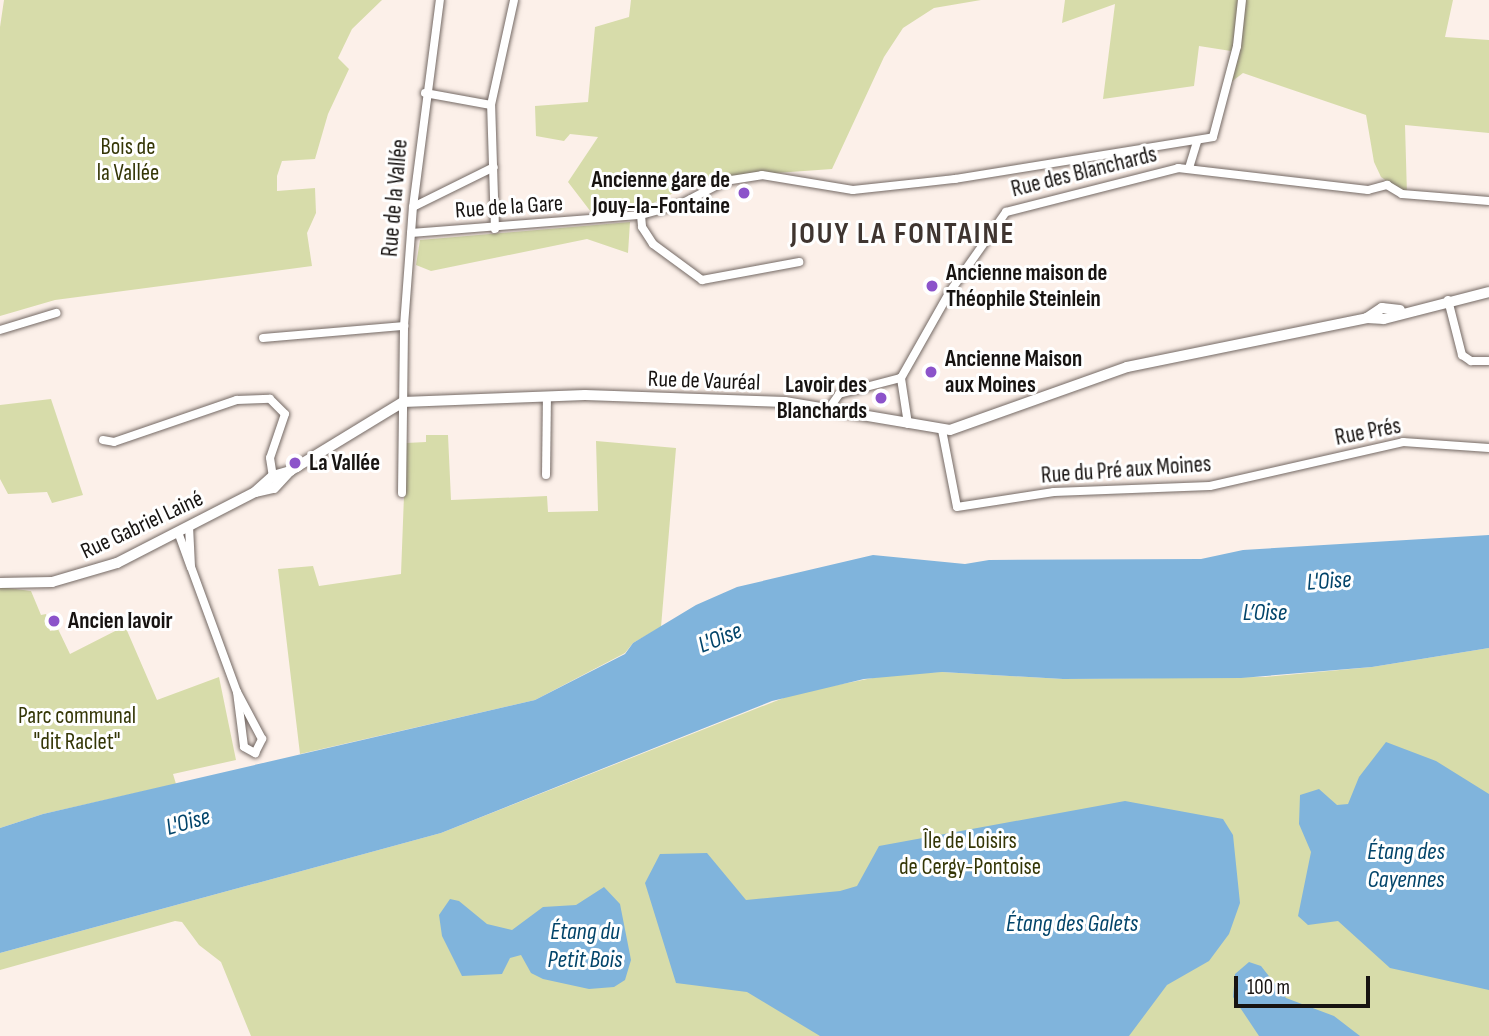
<!DOCTYPE html>
<html>
<head>
<meta charset="utf-8">
<style>
	body { margin:0 }
	#map { position:relative; width:1489px; height:1036px; overflow:hidden; background:#fcf0e9; font-family:"Sofia Sans Condensed",sans-serif }
	div>[style] { position:absolute }
	.green>* { inset:0; background:#d7dcaa }
	.water>* { inset:0; background:#80b4dc }
	.roads { filter:drop-shadow(0 0 2px #746964) drop-shadow(0 0 2px #746964) }
	.minor>* { height:8px; margin:-4px; padding:0 4px; transform-origin:4px; border-radius:4px; background:#fff }
	.tertiary>* { height:10px; margin:-5px; padding:0 5px; transform-origin:5px; border-radius:5px; background:#fff }
	.dots>* { width:19px; height:19px; translate:-50% -50%; box-sizing:border-box; border:4px solid #fff; border-radius:50% }
	span { translate:-50% -50%; white-space:nowrap; text-align:center; line-height:1.15; -webkit-text-stroke:6px #fff; paint-order:stroke }
	.park-label { font-size:23px; color:#343606 }
	.street-label { font-size:23px; color:#171311 }
	.poi-label { font-size:23px; color:#171311; font-weight:700 }
	.right { translate:-100% -50%; text-align:right }
	.left { translate:0 -50%; text-align:left }
	.water-label { font-size:24px; color:#02446a; font-style:italic }
	.district-label { font-size:30px; color:#3f3530; font-weight:700; letter-spacing:2px }
	.scale { position:absolute; left:1234px; top:976px; width:136px; height:32px; box-sizing:border-box; border:4px solid #171311; border-top:0; padding-left:9px; font-size:21px; line-height:24px; white-space:nowrap; color:#171311; -webkit-text-stroke:5px #fff; paint-order:stroke }
</style>
</head>
<body>
<div id="map">
	<div class="green">
		<div style="clip-path:polygon(4px 0,382px 0,352px 29px,338px 58px,349px 69px,328px 114px,315px 159px,282px 161px,277px 176px,277px 191px,315px 188px,316px 213px,307px 233px,312px 266px,55px 300px,0 316px,0 27px)"></div>
		<div style="clip-path:polygon(631px 0,981px 0,934px 8px,903px 28px,884px 57px,832px 169px,704px 178px,643px 208px,591px 212px,568px 182px,598px 137px,570px 134px,564px 141px,536px 136px,535px 106px,588px 102px,595px 27px,629px 17px)"></div>
		<div style="clip-path:polygon(1065px 0,1453px 0,1445px 37px,1489px 40px,1489px 133px,1405px 125px,1407px 195px,1381px 177px,1374px 162px,1366px 115px,1243px 73px,1222px 89px,1231px 51px,1199px 46px,1194px 86px,1103px 99px,1115px 4px,1062px 23px)"></div>
		<div style="clip-path:polygon(630px 222px,628px 253px,587px 239px,431px 271px,416px 265px,420px 240px)"></div>
		<div style="clip-path:polygon(51px 399px,83px 495px,52px 503px,47px 492px,8px 494px,0 479px,0 405px)"></div>
		<div style="clip-path:polygon(426px 435px,448px 435px,451px 500px,547px 496px,548px 512px,598px 511px,596px 441px,676px 448px,661px 627px,633px 643px,625px 653px,535px 700px,300px 754px,278px 569px,313px 566px,319px 586px,401px 574px,406px 443px,426px 442px)"></div>
		<div style="clip-path:polygon(0 587px,31px 591px,41px 615px,46px 614px,50px 631px,58px 629px,70px 654px,125px 626px,157px 700px,219px 677px,236px 760px,173px 774px,176px 784px,43px 814px,0 828px)"></div>
		<div style="clip-path:polygon(1489px 648px,1489px 1036px,251px 1036px,221px 962px,199px 945px,182px 922px,175px 921px,0 970px,0 953px,441px 833px,796px 693px,893px 674px,942px 672px,1063px 679px,1265px 677px,1372px 667px)"></div>
	</div>
	<div class="water">
		<div style="clip-path:polygon(1489px 535px,1489px 648px,1372px 667px,1241px 678px,1063px 679px,942px 672px,864px 679px,772px 701px,441px 833px,0 953px,0 828px,43px 814px,535px 700px,625px 654px,633px 643px,696px 605px,737px 587px,873px 555px,965px 564px,989px 560px,1201px 559px,1243px 550px)"></div>
		<div style="clip-path:polygon(1386px 742px,1436px 761px,1489px 794px,1489px 990px,1390px 968px,1338px 921px,1308px 925px,1298px 916px,1311px 852px,1299px 824px,1300px 795px,1319px 789px,1337px 805px,1348px 804px,1359px 777px)"></div>
		<div style="clip-path:polygon(1125px 801px,1223px 819px,1233px 835px,1240px 903px,1229px 934px,1209px 961px,1167px 985px,1129px 1036px,820px 1036px,747px 992px,676px 983px,645px 883px,660px 854px,707px 853px,746px 900px,840px 891px,857px 886px,879px 846px)"></div>
		<div style="clip-path:polygon(604px 887px,620px 904px,631px 960px,625px 980px,614px 987px,589px 989px,543px 979px,531px 973px,521px 955px,510px 958px,502px 974px,462px 976px,442px 936px,439px 915px,450px 899px,459px 901px,487px 924px,512px 930px,543px 907px,576px 905px)"></div>
		<div style="clip-path:polygon(1249px 962px,1261px 966px,1286px 998px,1334px 1016px,1360px 1036px,1259px 1036px,1233px 997px,1235px 974px)"></div>
	</div>
	<div class="roads">
		<div class="minor">
			<div style="left:425px;top:93px;width:67px;rotate:10.3deg"></div>
			<div style="left:1189px;top:168px;width:28px;rotate:-73deg"></div>
			<div style="left:413px;top:207px;width:90px;rotate:-26.3deg"></div>
			<div style="left:641px;top:215px;width:12px;rotate:85deg"></div>
			<div style="left:642px;top:227px;width:20px;rotate:57deg"></div>
			<div style="left:653px;top:244px;width:61px;rotate:36.3deg"></div>
			<div style="left:702px;top:280px;width:99px;rotate:-10.5deg"></div>
			<div style="left:495px;top:229px;width:124px;rotate:-91.8deg"></div>
			<div style="left:491px;top:105px;width:107px;rotate:-77.6deg"></div>
			<div style="left:411px;top:233px;width:231px;rotate:-4.5deg"></div>
			<div style="left:641px;top:215px;width:41px;rotate:-15.4deg"></div>
			<div style="left:681px;top:204px;width:50px;rotate:-27.6deg"></div>
			<div style="left:725px;top:181px;width:37px;rotate:-9deg"></div>
			<div style="left:762px;top:175px;width:92px;rotate:9.4deg"></div>
			<div style="left:853px;top:190px;width:103px;rotate:-6.2deg"></div>
			<div style="left:955px;top:179px;width:261px;rotate:-9.2deg"></div>
			<div style="left:1213px;top:137px;width:94px;rotate:-75.2deg"></div>
			<div style="left:1237px;top:46px;width:46px;rotate:-83.8deg"></div>
			<div style="left:1448px;top:300px;width:57px;rotate:75.7deg"></div>
			<div style="left:1462px;top:355px;width:11px;rotate:34deg"></div>
			<div style="left:1471px;top:361px;width:18px"></div>
			<div style="left:0;top:330px;width:59px;rotate:-16.9deg"></div>
			<div style="left:263px;top:338px;width:142px;rotate:-4.9deg"></div>
			<div style="left:828px;top:410px;width:19px;rotate:-55deg"></div>
			<div style="left:839px;top:394px;width:64px;rotate:-14.5deg"></div>
			<div style="left:908px;top:424px;width:47px;rotate:-98.7deg"></div>
			<div style="left:901px;top:378px;width:98px;rotate:-60.5deg"></div>
			<div style="left:949px;top:293px;width:99px;rotate:-54.9deg"></div>
			<div style="left:1006px;top:212px;width:178px;rotate:-14.3deg"></div>
			<div style="left:1178px;top:168px;width:191px;rotate:6.6deg"></div>
			<div style="left:1368px;top:190px;width:20px;rotate:-15deg"></div>
			<div style="left:1387px;top:185px;width:17px;rotate:31deg"></div>
			<div style="left:1402px;top:194px;width:87px;rotate:4.6deg"></div>
			<div style="left:942px;top:430px;width:78px;rotate:79deg"></div>
			<div style="left:957px;top:507px;width:98px;rotate:-8.8deg"></div>
			<div style="left:1054px;top:492px;width:156px;rotate:-2.2deg"></div>
			<div style="left:1210px;top:486px;width:198px;rotate:-12.8deg"></div>
			<div style="left:1403px;top:442px;width:86px;rotate:4deg"></div>
			<div style="left:103px;top:440px;width:11px;rotate:10deg"></div>
			<div style="left:114px;top:442px;width:130px;rotate:-18.9deg"></div>
			<div style="left:237px;top:400px;width:33px;rotate:-2deg"></div>
			<div style="left:270px;top:399px;width:21px;rotate:45deg"></div>
			<div style="left:285px;top:414px;width:46px;rotate:108.8deg"></div>
			<div style="left:270px;top:458px;width:18px;rotate:81deg"></div>
			<div style="left:546px;top:475px;width:79px;rotate:-89.3deg"></div>
			<div style="left:402px;top:493px;width:167px;rotate:-89.3deg"></div>
			<div style="left:404px;top:326px;width:119px;rotate:-85.7deg"></div>
			<div style="left:413px;top:207px;width:209px;rotate:-82.6deg"></div>
			<div style="left:178px;top:532px;width:37px;rotate:70deg"></div>
			<div style="left:191px;top:567px;width:41px;rotate:-92.8deg"></div>
			<div style="left:191px;top:567px;width:133px;rotate:69.8deg"></div>
			<div style="left:237px;top:692px;width:55px;rotate:82.7deg"></div>
			<div style="left:244px;top:747px;width:13px;rotate:29deg"></div>
			<div style="left:255px;top:753px;width:16px;rotate:-63deg"></div>
			<div style="left:262px;top:739px;width:53px;rotate:-118deg"></div>
		</div>
		<div class="tertiary">
			<div style="left:1367px;top:318px;width:18px;rotate:-34deg"></div>
			<div style="left:1382px;top:308px;width:18px;rotate:6deg"></div>
			<div style="left:256px;top:492px;width:18px;rotate:-13deg"></div>
			<div style="left:274px;top:488px;width:23px;rotate:-47deg"></div>
			<div style="left:0;top:583px;width:52px;rotate:-1.1deg"></div>
			<div style="left:52px;top:582px;width:68px;rotate:-16.3deg"></div>
			<div style="left:117px;top:563px;width:155px;rotate:-27.2deg"></div>
			<div style="left:255px;top:492px;width:24px;rotate:-42deg"></div>
			<div style="left:273px;top:476px;width:18px;rotate:-16deg"></div>
			<div style="left:290px;top:471px;width:132px;rotate:-31.4deg"></div>
			<div style="left:403px;top:402px;width:182px;rotate:-2.2deg"></div>
			<div style="left:585px;top:395px;width:200px;rotate:2deg"></div>
			<div style="left:785px;top:402px;width:167px;rotate:9.6deg"></div>
			<div style="left:950px;top:430px;width:188px;rotate:-19.6deg"></div>
			<div style="left:1127px;top:367px;width:245px;rotate:-11.5deg"></div>
			<div style="left:1367px;top:318px;width:17px;rotate:3deg"></div>
			<div style="left:1384px;top:319px;width:108px;rotate:-14.4deg"></div>
		</div>
	</div>
	<div class="dots">
		<div style="left:744px;top:193px;background:#8c53ca"></div>
		<div style="left:932px;top:286px;background:#8c53ca"></div>
		<div style="left:931px;top:372px;background:#8c53ca"></div>
		<div style="left:881px;top:398px;background:#8c53ca"></div>
		<div style="left:295px;top:463px;background:#8c53ca"></div>
		<div style="left:54px;top:621px;background:#8c53ca"></div>
	</div>
	<div class="park-label">
		<span style="left:128px;top:160px">Bois de<br>la Vallée</span>
		<span style="left:77px;top:729px">Parc communal<br>"dit Raclet"</span>
		<span style="left:970px;top:854px">Île de Loisirs<br>de Cergy-Pontoise</span>
	</div>
	<div class="street-label">
		<span style="left:1084px;top:172px;rotate:-14deg">Rue des Blanchards</span>
		<span style="left:395px;top:198px;rotate:-85deg">Rue de la Vallée</span>
		<span style="left:509px;top:207px;rotate:-4deg">Rue de la Gare</span>
		<span style="left:704px;top:381px;rotate:2deg">Rue de Vauréal</span>
		<span style="left:1368px;top:432px;rotate:-11deg">Rue Prés</span>
		<span style="left:1126px;top:470px;rotate:-4deg">Rue du Pré aux Moines</span>
		<span style="left:142px;top:525px;rotate:-25deg">Rue Gabriel Lainé</span>
	</div>
	<div class="poi-label">
		<span class="right" style="left:730px;top:193px">Ancienne gare de<br>Jouy-la-Fontaine</span>
		<span class="left" style="left:946px;top:286px">Ancienne maison de<br>Théophile Steinlein</span>
		<span class="left" style="left:945px;top:372px">Ancienne Maison<br>aux Moines</span>
		<span class="right" style="left:867px;top:398px">Lavoir des<br>Blanchards</span>
		<span class="left" style="left:309px;top:463px">La Vallée</span>
		<span class="left" style="left:68px;top:621px">Ancien lavoir</span>
	</div>
	<div class="water-label">
		<span style="left:1329px;top:581px;rotate:-4deg">L'Oise</span>
		<span style="left:1265px;top:613px">L’Oise</span>
		<span style="left:720px;top:638px;rotate:-22deg">L'Oise</span>
		<span style="left:188px;top:822px;rotate:-16deg">L'Oise</span>
		<span style="left:1406px;top:866px">Étang des<br>Cayennes</span>
		<span style="left:1072px;top:924px">Étang des Galets</span>
		<span style="left:585px;top:946px">Étang du<br>Petit Bois</span>
	</div>
	<div class="district-label">
		<span style="left:903px;top:234px">JOUY LA FONTAINE</span>
	</div>
	<div class="scale">100 m</div>
</div>
</body>
</html>
